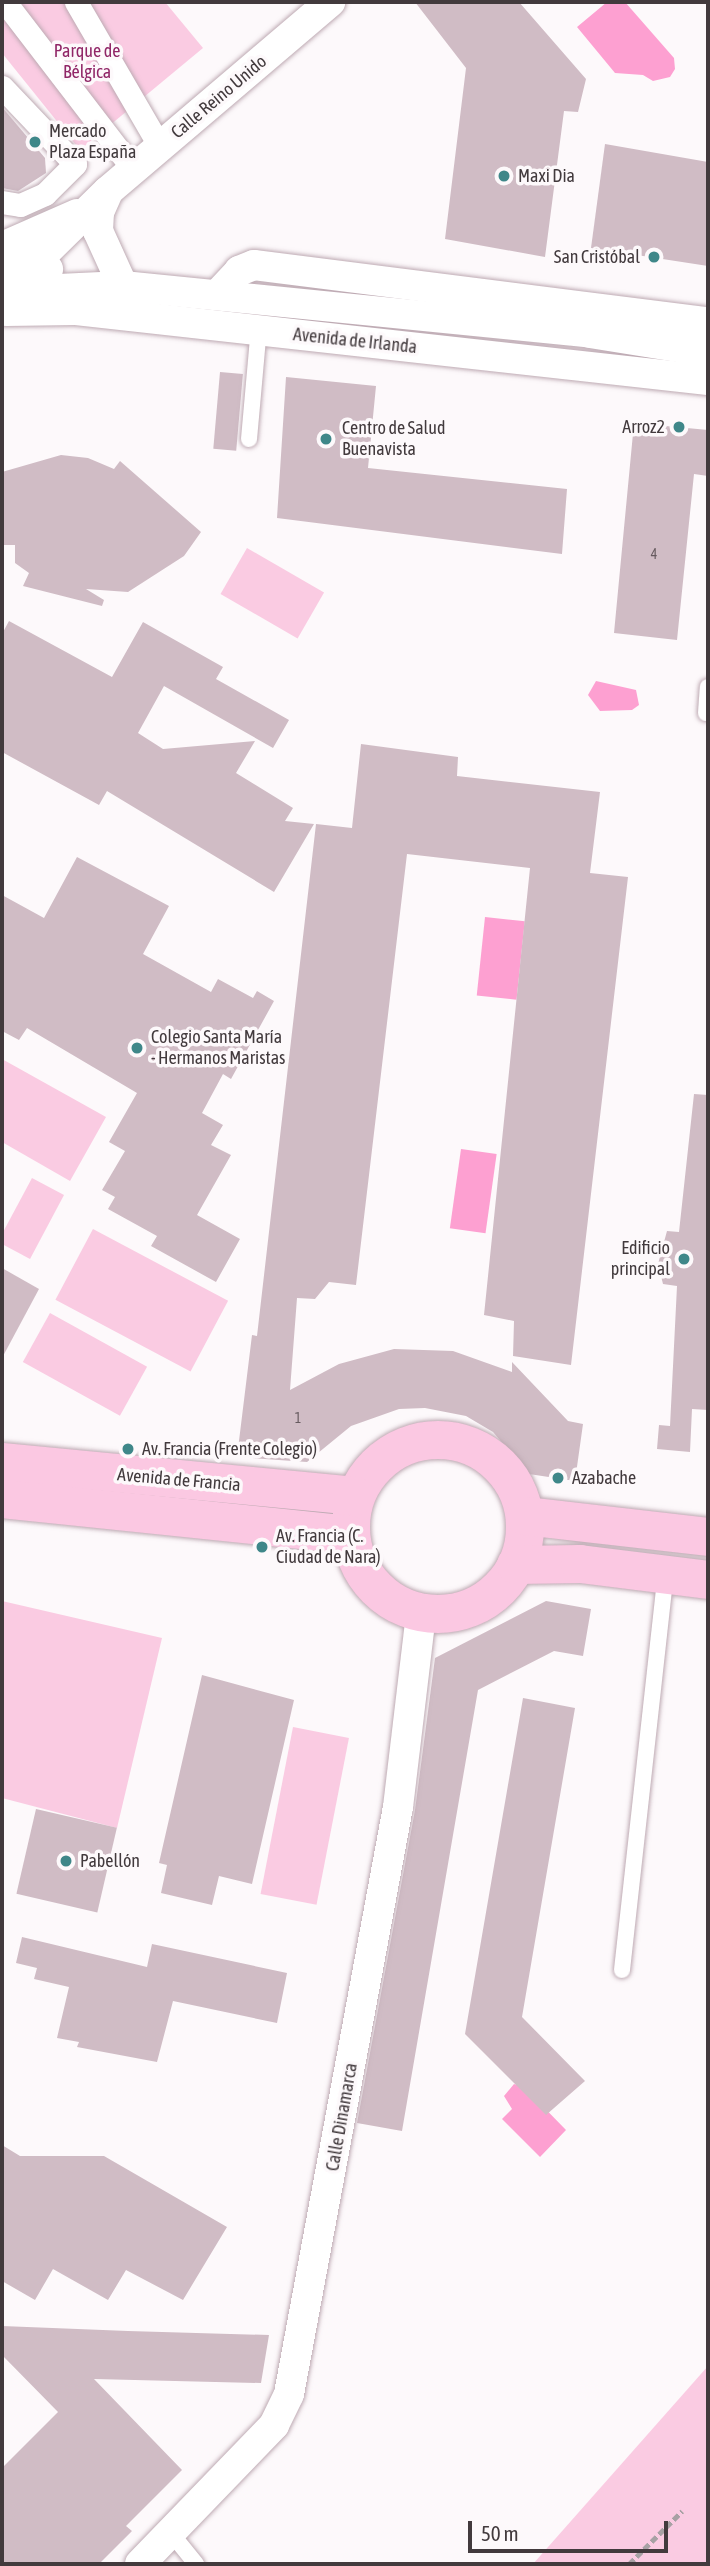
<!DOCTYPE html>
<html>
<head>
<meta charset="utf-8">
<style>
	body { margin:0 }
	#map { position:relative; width:710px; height:2566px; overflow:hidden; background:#fdf9fb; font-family:"Asap Condensed",sans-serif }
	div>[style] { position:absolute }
	.green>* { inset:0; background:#facbe2; transform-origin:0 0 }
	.water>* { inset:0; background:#fda0d1; transform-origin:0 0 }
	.building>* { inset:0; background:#d0bcc5; transform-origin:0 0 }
	.path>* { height:4.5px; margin-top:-2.25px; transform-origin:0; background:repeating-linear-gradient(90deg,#a7a1a4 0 7px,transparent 0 10.5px) }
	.roads { filter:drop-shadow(0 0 2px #beaab3) drop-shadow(0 0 2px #beaab3) }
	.service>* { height:16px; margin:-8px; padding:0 8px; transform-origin:8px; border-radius:8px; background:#fff }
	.pedestrian>* { height:23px; margin:-11.5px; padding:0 11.5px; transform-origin:11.5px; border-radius:11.5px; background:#fff }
	.minor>* { height:30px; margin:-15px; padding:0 15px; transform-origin:15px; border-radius:15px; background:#fff }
	.primary>* { height:38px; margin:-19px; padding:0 19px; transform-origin:19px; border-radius:19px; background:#fbc8e2 }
	.primary>.ring { margin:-19px; padding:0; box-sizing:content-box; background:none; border:38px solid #fbc8e2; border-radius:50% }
	.dots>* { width:19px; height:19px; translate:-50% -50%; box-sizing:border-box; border:4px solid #fdf9fb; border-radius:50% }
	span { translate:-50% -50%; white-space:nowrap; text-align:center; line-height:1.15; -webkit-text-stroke:7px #fdf9fb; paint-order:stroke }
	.number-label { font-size:14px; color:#665a5f }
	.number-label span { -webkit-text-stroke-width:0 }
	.park-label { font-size:18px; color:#902667 }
	.street-label { font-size:18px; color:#423a3d }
	.poi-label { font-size:18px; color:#423a3d }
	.left { translate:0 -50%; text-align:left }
	.right { translate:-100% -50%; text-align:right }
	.frame { position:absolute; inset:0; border:4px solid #423a3d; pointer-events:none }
	.scale { position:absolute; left:468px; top:2521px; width:200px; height:32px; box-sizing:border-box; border:4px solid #423a3d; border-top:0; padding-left:9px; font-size:21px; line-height:24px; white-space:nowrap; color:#423a3d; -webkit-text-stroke:5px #fdf9fb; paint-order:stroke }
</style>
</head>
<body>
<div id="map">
	<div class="green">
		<div style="clip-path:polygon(2px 2px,165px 2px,203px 48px,80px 150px,2px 53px)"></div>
		<div style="left:247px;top:548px;width:89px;height:53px;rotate:30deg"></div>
		<div style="clip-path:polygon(2px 1059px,106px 1117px,70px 1181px,2px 1142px)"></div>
		<div style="clip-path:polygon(32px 1178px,64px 1195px,30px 1259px,2px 1244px,2px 1234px)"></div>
		<div style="left:93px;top:1229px;width:153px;height:80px;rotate:28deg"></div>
		<div style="left:50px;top:1313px;width:111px;height:56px;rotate:29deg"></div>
		<div style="clip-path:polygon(2px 1601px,162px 1638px,117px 1828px,2px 1798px)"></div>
		<div style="left:293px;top:1727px;width:57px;height:170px;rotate:11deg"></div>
		<div style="clip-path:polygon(708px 2366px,708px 2564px,533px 2564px)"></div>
	</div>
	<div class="water">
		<div style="clip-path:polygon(607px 2px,625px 2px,674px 58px,675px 69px,670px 77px,653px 81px,643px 75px,615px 73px,577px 27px)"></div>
		<div style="clip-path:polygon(596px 681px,636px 690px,639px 705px,632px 710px,600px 711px,588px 695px)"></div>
		<div style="left:485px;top:917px;width:40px;height:79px;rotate:6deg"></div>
		<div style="left:461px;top:1149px;width:36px;height:80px;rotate:8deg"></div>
		<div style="clip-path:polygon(514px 2084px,524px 2087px,566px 2130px,540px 2157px,502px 2119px,512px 2109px,504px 2096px)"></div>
	</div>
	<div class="building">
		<div style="clip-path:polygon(415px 2px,519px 2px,586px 79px,578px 112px,564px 111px,545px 257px,445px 239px,466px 68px)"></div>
		<div style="clip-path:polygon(2px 107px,45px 158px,46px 173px,18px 191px,2px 188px)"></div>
		<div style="clip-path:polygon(605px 144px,708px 162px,708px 266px,591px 248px)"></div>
		<div style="left:220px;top:372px;width:23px;height:77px;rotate:5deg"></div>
		<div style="clip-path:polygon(286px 377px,376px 386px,368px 468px,567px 489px,562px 554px,277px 518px)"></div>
		<div style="clip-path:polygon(634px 423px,708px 430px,708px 476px,694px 474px,677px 640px,614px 633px)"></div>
		<div style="clip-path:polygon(61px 455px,88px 458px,114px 469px,120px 461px,201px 532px,184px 556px,128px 592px,86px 589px,104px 600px,102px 606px,23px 586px,29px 573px,15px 563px,15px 545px,2px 545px,2px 472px)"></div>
		<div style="clip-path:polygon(9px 621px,112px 677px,143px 622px,223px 667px,216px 679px,289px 720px,273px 748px,164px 686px,138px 733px,163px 749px,255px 741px,236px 773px,293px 808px,285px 821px,314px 824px,274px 892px,107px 791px,99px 805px,2px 752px,2px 634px)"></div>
		<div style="clip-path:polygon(361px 744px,458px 757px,457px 776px,600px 792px,590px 873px,628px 877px,571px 1365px,513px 1356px,514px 1321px,484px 1315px,530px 868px,407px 854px,356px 1285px,329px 1282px,315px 1299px,297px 1298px,290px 1390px,339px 1364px,394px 1349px,453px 1351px,512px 1372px,512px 1362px,568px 1421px,583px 1424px,575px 1481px,529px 1474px,493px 1432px,466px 1416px,425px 1408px,399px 1409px,351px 1426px,307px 1462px,237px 1457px,252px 1335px,257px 1336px,316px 824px,352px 828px)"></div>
		<div style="clip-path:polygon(77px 857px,169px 906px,143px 954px,211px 992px,218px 979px,253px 998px,257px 991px,274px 1001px,231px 1079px,223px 1074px,202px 1113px,223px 1125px,211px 1145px,231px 1155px,197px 1215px,240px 1239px,216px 1282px,151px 1246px,157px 1236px,108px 1209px,115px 1197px,102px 1190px,125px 1151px,109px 1142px,137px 1093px,27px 1028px,19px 1040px,2px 1031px,2px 895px,44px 918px)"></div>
		<div style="clip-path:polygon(694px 1094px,708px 1095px,708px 1410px,692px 1409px,690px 1452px,657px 1449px,659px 1425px,670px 1426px,677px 1286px,663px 1284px,658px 1264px,667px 1231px,679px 1232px)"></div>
		<div style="clip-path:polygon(2px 1268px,39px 1289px,2px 1358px)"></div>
		<div style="clip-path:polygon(546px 1601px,591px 1609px,583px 1656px,554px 1651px,478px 1690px,402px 2131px,357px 2123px,415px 1810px,435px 1658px)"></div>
		<div style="clip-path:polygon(202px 1675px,294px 1700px,252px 1884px,219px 1876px,212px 1905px,161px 1893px,167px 1865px,159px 1863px)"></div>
		<div style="clip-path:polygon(523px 1698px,575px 1708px,522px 2017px,585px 2081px,546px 2115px,465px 2034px)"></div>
		<div style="left:36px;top:1809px;width:83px;height:87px;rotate:13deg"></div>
		<div style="clip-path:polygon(22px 1937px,147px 1967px,152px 1944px,287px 1973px,277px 2023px,173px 2001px,157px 2062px,77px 2047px,79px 2042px,57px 2038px,69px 1987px,34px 1979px,37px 1968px,16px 1963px)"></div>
		<div style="clip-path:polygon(2px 2145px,20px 2156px,104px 2156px,227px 2227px,183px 2300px,126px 2270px,108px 2300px,53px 2269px,35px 2300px,2px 2281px)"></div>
		<div style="clip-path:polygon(2px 2326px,128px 2331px,269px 2335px,261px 2383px,94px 2379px,182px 2470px,126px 2526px,132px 2531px,99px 2564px,2px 2564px,2px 2468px,58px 2412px,2px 2355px)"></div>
	</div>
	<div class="path">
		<div style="left:629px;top:2564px;width:75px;rotate:-45deg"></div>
	</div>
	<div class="roads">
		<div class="service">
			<div style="left:249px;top:439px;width:113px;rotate:-84.9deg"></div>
			<div style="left:706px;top:713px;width:26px;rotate:-86deg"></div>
			<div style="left:622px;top:1970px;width:398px;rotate:-83.7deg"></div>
			<div style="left:171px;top:2533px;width:40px;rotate:51deg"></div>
		</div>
		<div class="pedestrian">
			<div style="left:5px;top:2px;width:212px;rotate:52.5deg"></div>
			<div style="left:76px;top:2px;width:168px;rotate:59.9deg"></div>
			<div style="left:2px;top:87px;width:106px;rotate:46.5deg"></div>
			<div style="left:75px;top:164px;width:42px;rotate:135deg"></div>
			<div style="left:45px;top:194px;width:27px;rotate:156deg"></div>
			<div style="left:20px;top:205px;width:18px;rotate:-171deg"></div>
		</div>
		<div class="minor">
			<div style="left:108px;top:192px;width:22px;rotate:114deg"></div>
			<div style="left:99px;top:212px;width:19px;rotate:93deg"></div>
			<div style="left:98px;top:231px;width:60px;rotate:65.6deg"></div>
			<div style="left:2px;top:247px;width:82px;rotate:-23.7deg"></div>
			<div style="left:2px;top:260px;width:47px;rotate:11.1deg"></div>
			<div style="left:2px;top:295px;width:148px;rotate:-44.5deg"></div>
			<div style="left:108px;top:191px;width:292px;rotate:-40.4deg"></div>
			<div style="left:217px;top:295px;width:33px;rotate:-47deg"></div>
			<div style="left:239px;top:271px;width:16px;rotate:-22deg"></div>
			<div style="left:254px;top:265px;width:458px;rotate:7.2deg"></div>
			<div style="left:2px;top:310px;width:40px;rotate:-29.7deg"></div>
			<div style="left:37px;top:290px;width:86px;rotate:-2.7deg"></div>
			<div style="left:123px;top:286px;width:469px;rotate:5.7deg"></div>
			<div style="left:590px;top:333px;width:120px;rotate:9.1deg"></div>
			<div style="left:6px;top:311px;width:70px;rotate:-0.8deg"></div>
			<div style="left:76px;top:310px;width:636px;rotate:6.32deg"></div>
			<div style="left:140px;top:2564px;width:193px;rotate:-46deg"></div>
			<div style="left:274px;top:2425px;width:34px;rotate:-64deg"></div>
			<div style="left:289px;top:2394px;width:597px;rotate:-79.48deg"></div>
			<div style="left:398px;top:1807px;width:195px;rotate:-83.2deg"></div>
		</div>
		<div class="primary">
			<div class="ring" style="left:351px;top:1440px;width:136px;height:136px"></div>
			<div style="left:2px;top:1462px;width:355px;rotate:5.5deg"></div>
			<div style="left:2px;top:1499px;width:350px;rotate:5.9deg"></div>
			<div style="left:525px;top:1516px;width:184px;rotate:6.5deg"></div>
			<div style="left:516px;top:1565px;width:64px;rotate:-0.9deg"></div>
			<div style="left:580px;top:1564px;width:129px;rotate:7.1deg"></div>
		</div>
	</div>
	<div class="dots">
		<div style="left:35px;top:142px;background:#3f8789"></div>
		<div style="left:504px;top:176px;background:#3f8789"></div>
		<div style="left:654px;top:257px;background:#3f8789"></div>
		<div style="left:679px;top:427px;background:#3f8789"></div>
		<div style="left:326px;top:439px;background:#3f8789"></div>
		<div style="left:137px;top:1048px;background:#3f8789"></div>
		<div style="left:684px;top:1259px;background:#3f8789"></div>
		<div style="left:128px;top:1449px;background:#3f8789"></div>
		<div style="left:558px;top:1478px;background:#3f8789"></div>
		<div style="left:262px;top:1547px;background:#3f8789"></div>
		<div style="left:66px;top:1861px;background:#3f8789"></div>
	</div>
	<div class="number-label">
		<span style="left:654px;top:554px">4</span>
		<span style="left:298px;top:1418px">1</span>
	</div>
	<div class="park-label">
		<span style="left:87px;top:62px">Parque de<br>Bélgica</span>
	</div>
	<div class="street-label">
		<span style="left:219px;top:97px;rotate:-40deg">Calle Reino Unido</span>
		<span style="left:355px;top:341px;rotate:6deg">Avenida de Irlanda</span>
		<span style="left:179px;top:1480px;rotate:5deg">Avenida de Francia</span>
		<span style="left:342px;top:2117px;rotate:-80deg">Calle Dinamarca</span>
	</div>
	<div class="poi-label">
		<span class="left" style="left:49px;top:142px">Mercado<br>Plaza España</span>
		<span class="left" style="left:518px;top:176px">Maxi Dia</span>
		<span class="right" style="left:640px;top:257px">San Cristóbal</span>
		<span class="right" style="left:665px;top:427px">Arroz2</span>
		<span class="left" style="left:342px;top:439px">Centro de Salud<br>Buenavista</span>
		<span class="left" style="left:151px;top:1048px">Colegio Santa María<br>- Hermanos Maristas</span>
		<span class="right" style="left:670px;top:1259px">Edificio<br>principal</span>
		<span class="left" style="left:142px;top:1449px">Av. Francia (Frente Colegio)</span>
		<span class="left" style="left:572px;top:1478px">Azabache</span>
		<span class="left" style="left:276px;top:1547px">Av. Francia (C.<br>Ciudad de Nara)</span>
		<span class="left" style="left:80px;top:1861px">Pabellón</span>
	</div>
	<div class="frame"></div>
	<div class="scale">50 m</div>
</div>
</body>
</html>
